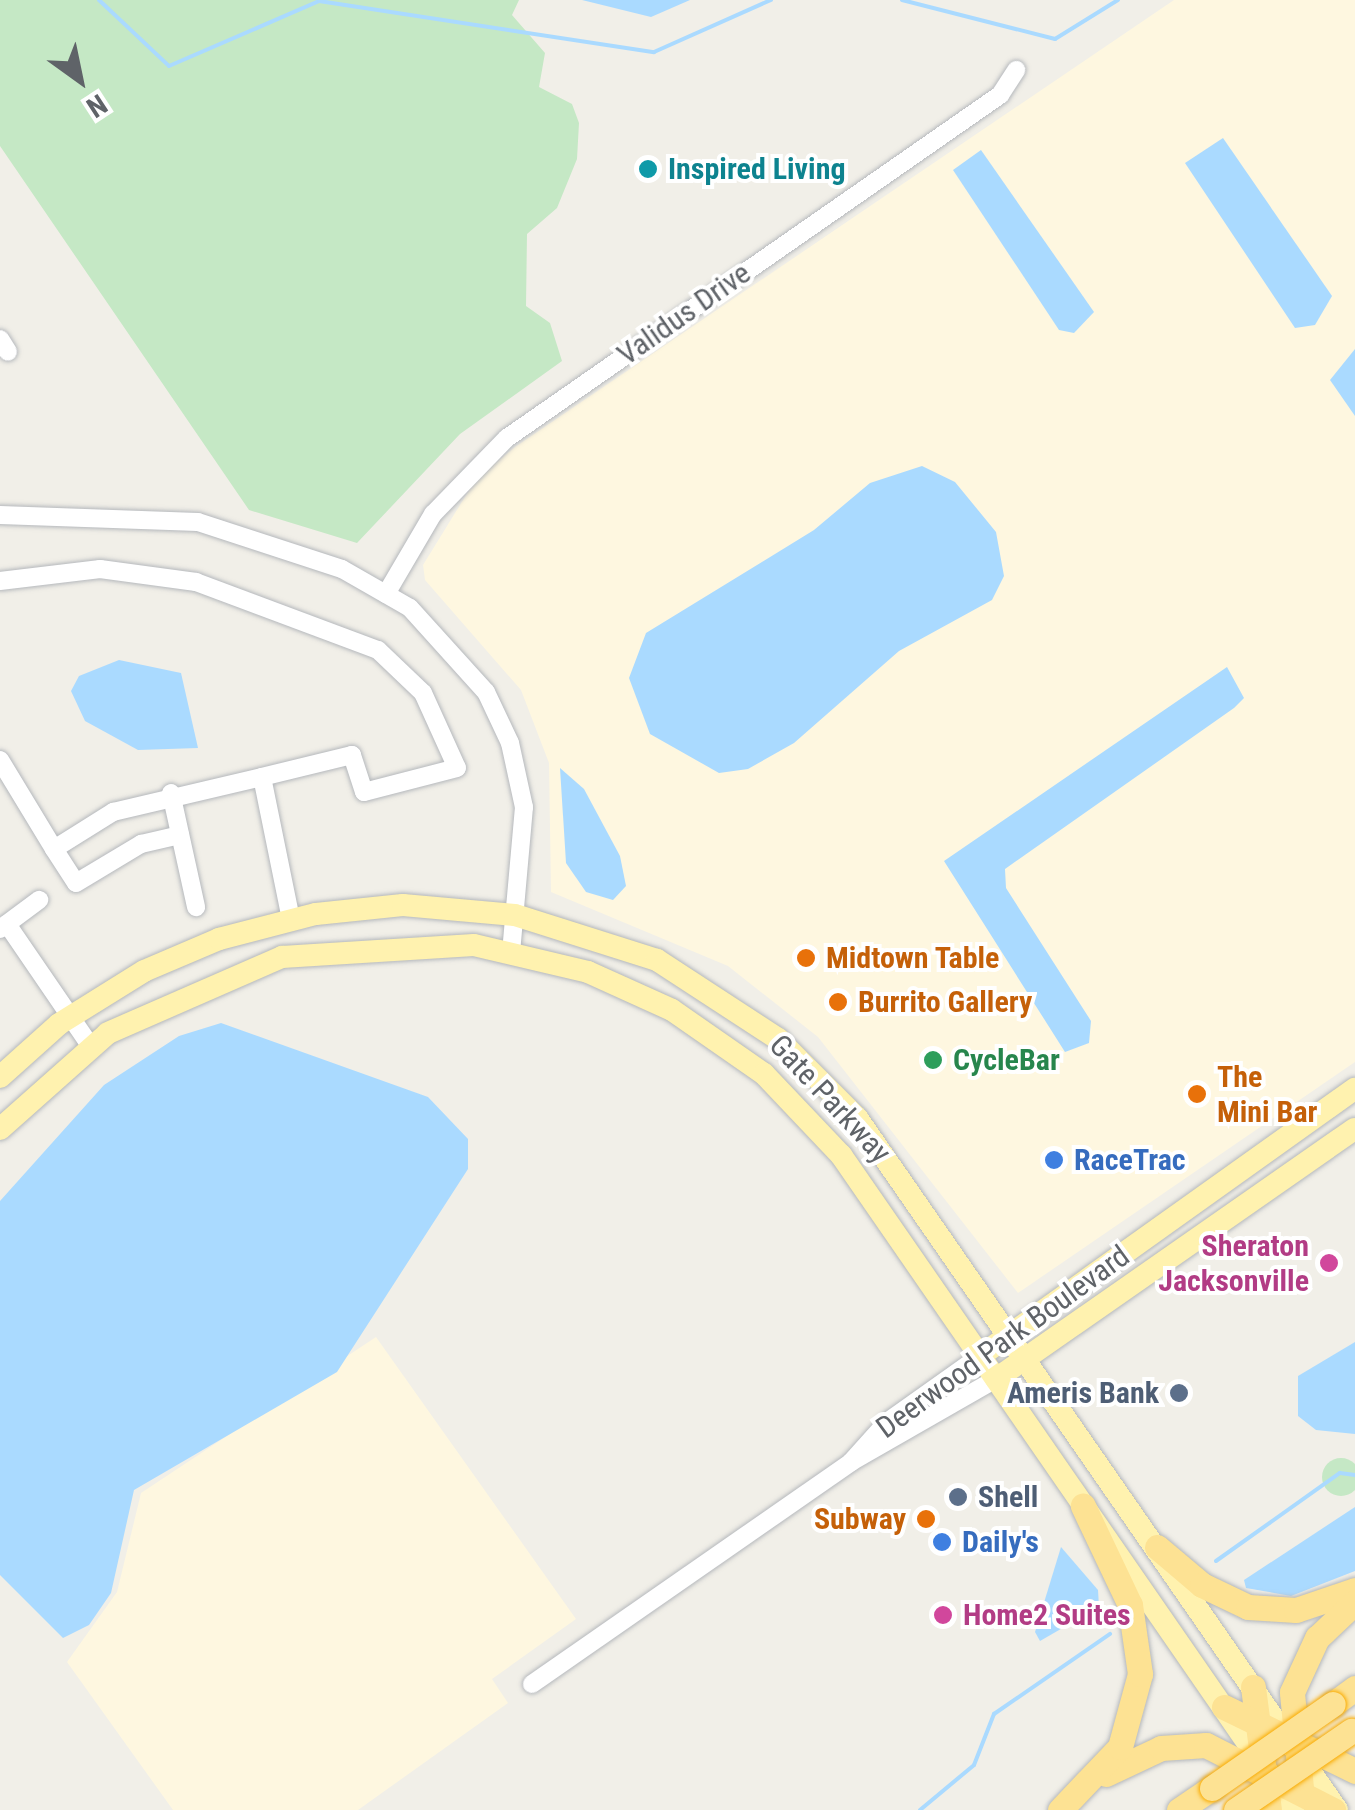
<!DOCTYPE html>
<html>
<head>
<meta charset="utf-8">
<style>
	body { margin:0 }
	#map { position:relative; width:1355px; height:1810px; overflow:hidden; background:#f1efe8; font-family:"Roboto Condensed",sans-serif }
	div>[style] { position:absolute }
	.commercial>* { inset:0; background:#fef7e0 }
	.green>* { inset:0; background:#c5e8c5 }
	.round { border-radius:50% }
	.water>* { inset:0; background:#aadaff }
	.stream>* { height:4px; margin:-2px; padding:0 2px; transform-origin:2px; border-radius:2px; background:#aadaff }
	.roads { filter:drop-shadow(0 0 2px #b5b8bc) drop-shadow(0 0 2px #b5b8bc) }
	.minor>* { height:18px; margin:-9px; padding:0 9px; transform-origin:9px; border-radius:9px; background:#fff }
	.major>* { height:22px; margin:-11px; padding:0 11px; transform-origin:11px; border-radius:11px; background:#fff2af }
	.highway>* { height:25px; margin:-12.5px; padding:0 12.5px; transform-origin:12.5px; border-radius:12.5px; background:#fde293 }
	.bridges { filter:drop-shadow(0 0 2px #f9ab00) drop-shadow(0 0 2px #f9ab00) }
	.highway-bridge>* { height:25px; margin:-12.5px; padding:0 12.5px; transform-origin:12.5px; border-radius:12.5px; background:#fde293 }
	.dots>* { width:28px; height:28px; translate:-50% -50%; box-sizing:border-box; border:5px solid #fff; border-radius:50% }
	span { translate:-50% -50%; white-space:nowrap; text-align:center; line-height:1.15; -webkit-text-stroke:8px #fff; paint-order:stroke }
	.culture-label { font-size:30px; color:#0d838f; font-weight:700 }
	.left { translate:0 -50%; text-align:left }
	.street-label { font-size:30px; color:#5f6368 }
	.food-label { font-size:30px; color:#c56008; font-weight:700 }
	.right { translate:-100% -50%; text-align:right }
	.leisure-label { font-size:30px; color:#27864d; font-weight:700 }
	.shop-label { font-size:30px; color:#366cbe; font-weight:700 }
	.hotel-label { font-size:30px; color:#b23c85; font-weight:700 }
	.service-label { font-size:30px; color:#4e5e75; font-weight:700 }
	.north { position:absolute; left:30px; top:30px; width:100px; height:100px; -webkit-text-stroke:8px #fff; paint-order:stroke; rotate:147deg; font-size:28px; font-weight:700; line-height:40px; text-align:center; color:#5f6368 }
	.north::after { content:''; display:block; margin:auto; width:35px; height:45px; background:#5f6368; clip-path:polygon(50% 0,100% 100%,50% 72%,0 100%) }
</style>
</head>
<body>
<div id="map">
	<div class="commercial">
		<div style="clip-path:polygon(1174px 0,1355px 0,1355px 1062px,1018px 1293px,818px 1037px,728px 966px,551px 892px,549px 763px,521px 690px,425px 580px,423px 565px,476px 479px,515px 447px)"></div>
		<div style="clip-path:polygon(376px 1337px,576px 1619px,492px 1679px,508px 1703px,358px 1810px,173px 1810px,67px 1662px,117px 1592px,141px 1493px)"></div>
	</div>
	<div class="green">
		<div style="clip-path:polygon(0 0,519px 0,512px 15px,545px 53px,539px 87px,572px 104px,579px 123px,577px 159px,557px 208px,527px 234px,526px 306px,550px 323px,562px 361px,460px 434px,357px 543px,249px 510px,0 146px)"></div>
		<div class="round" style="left:1322px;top:1458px;width:38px;height:38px"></div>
	</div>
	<div class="water">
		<div style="clip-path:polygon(582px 0,690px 0,651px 17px)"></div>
		<div style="clip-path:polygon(1223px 138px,1332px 296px,1315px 325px,1295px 328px,1185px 163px)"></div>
		<div style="clip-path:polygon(981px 150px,1094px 312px,1074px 333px,1059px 330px,953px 170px)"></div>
		<div style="clip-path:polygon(1355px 349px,1355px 416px,1330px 380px)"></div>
		<div style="clip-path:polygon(922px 466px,955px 482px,996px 532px,1004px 576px,992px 600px,899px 651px,794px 743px,748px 769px,719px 773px,650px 734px,629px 678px,646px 633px,814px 530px,870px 483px)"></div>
		<div style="clip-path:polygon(119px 660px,181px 673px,198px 748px,138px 750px,85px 721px,71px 691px,79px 676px)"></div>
		<div style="clip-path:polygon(1227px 667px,1244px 698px,1234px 708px,1005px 869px,1006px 888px,1091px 1021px,1089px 1043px,1065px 1052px,944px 861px)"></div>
		<div style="clip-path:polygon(560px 768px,584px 789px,620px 856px,626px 886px,613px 900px,586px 892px,566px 863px)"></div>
		<div style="clip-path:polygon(221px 1023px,428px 1097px,468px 1139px,468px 1169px,337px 1372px,134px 1490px,111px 1593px,89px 1625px,63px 1638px,0 1575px,0 1201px,104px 1085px,179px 1036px)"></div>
		<div style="clip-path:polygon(1355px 1342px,1355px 1434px,1316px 1430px,1298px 1416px,1298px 1376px)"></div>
		<div style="clip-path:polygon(1355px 1507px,1355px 1571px,1291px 1596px,1246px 1588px,1244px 1580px)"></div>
		<div style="clip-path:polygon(1061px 1547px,1098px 1590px,1099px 1607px,1040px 1641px,1035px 1632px)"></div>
	</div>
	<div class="stream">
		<div style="left:99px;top:0;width:96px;rotate:43.3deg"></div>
		<div style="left:169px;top:66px;width:163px;rotate:-23.4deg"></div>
		<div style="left:319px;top:1px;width:339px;rotate:8.7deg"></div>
		<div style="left:654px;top:52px;width:128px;rotate:-24deg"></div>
		<div style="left:902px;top:0;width:158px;rotate:14.3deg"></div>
		<div style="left:1055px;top:39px;width:74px;rotate:-31.8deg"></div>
		<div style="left:1216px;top:1561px;width:152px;rotate:-35.4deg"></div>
		<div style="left:1340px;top:1473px;width:15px;rotate:8deg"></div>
		<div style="left:920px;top:1810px;width:70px;rotate:-39.8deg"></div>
		<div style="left:974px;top:1765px;width:55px;rotate:-68.6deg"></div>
		<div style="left:994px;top:1714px;width:141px;rotate:-34.6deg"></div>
	</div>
	<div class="roads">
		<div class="minor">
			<div style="left:0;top:339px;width:15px;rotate:58deg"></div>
			<div style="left:0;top:515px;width:198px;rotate:2deg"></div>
			<div style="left:198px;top:522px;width:151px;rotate:18.1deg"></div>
			<div style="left:342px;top:569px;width:78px;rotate:29.8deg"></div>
			<div style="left:410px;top:608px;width:113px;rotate:47.9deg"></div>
			<div style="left:486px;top:692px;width:56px;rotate:64.8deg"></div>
			<div style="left:510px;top:743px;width:66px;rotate:77.7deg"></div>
			<div style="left:524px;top:807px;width:148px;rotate:95.1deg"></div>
			<div style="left:0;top:581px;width:101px;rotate:-6.8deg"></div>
			<div style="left:100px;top:569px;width:97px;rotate:7.7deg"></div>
			<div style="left:196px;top:582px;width:194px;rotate:20.5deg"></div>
			<div style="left:378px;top:650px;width:62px;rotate:43.7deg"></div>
			<div style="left:423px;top:693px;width:82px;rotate:65.6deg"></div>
			<div style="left:457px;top:768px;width:96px;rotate:165.5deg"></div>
			<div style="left:364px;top:792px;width:39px;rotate:-108deg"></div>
			<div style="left:352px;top:755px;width:93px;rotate:166.3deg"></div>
			<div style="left:262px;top:777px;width:146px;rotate:78.5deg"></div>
			<div style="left:386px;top:594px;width:93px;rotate:-59.6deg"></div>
			<div style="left:433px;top:514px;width:106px;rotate:-45.8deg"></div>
			<div style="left:507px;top:438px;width:601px;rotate:-34.83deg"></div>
			<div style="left:1000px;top:95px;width:30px;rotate:-57deg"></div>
			<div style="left:0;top:760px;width:104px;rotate:58.8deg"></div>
			<div style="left:54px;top:849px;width:70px;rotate:-32.1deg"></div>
			<div style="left:113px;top:812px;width:153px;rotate:-13.2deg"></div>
			<div style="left:171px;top:793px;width:117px;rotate:77.6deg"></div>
			<div style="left:54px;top:849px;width:40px;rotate:57.1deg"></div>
			<div style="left:76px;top:883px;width:76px;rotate:-31deg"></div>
			<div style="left:141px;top:844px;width:40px;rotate:-13deg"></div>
			<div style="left:7px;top:924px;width:147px;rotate:55.6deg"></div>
			<div style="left:0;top:929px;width:49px;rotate:-36.6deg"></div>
			<div style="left:851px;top:1462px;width:167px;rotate:-29.8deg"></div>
			<div style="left:532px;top:1684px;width:389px;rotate:-34.8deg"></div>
			<div style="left:851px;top:1462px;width:54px;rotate:-48deg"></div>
			<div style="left:887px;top:1422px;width:114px;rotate:-35.4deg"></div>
		</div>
		<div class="major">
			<div style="left:0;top:1077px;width:79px;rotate:-41.9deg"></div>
			<div style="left:59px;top:1024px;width:100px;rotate:-31.9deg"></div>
			<div style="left:144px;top:971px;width:82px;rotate:-23.1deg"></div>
			<div style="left:219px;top:939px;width:100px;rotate:-14.5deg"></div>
			<div style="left:316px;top:914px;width:87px;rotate:-5.9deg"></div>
			<div style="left:403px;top:905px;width:112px;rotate:5.1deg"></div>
			<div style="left:515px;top:915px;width:149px;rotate:17.6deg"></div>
			<div style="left:657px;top:960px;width:145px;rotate:33.1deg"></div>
			<div style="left:778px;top:1039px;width:112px;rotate:45deg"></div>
			<div style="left:857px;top:1118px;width:842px;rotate:55.25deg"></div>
			<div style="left:0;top:1129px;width:144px;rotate:-41.6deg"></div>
			<div style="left:108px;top:1033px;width:190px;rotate:-23.6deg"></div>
			<div style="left:282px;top:957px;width:192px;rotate:-3.6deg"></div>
			<div style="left:474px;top:945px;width:117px;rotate:13.3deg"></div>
			<div style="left:588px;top:972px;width:92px;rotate:24.3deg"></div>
			<div style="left:672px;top:1010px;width:112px;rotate:34.8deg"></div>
			<div style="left:764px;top:1074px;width:112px;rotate:46.5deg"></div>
			<div style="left:841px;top:1155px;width:796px;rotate:55.33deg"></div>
			<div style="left:980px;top:1356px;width:460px;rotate:-35.5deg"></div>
			<div style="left:996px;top:1379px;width:437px;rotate:-34.9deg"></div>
		</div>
		<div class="highway">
			<div style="left:1157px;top:1547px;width:59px;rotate:40.2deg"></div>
			<div style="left:1202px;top:1585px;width:51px;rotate:25.6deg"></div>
			<div style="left:1248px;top:1607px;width:48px;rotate:3.6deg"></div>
			<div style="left:1296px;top:1610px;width:62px;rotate:-18.7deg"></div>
			<div style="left:1253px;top:1687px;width:124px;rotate:82.6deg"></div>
			<div style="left:1333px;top:1704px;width:27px;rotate:-36deg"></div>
			<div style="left:1224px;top:1707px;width:146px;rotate:26deg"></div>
			<div style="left:1106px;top:1774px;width:61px;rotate:-25.3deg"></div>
			<div style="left:1161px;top:1748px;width:45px;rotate:-3.8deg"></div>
			<div style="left:1206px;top:1745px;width:143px;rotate:27.1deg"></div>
			<div style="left:1301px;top:1788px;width:96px;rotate:-95.4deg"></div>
			<div style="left:1292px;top:1692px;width:60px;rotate:-65.2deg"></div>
			<div style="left:1317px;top:1638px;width:52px;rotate:-43.5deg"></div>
			<div style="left:1060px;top:1810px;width:87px;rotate:-46.4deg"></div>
			<div style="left:1120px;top:1747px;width:76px;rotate:-74.7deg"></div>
			<div style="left:1140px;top:1674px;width:70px;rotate:-98.2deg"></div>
			<div style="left:1130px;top:1605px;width:110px;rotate:-115.4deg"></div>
			<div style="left:1179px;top:1810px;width:40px;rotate:-34deg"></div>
		</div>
	</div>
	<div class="bridges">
		<div class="highway-bridge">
			<div style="left:1212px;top:1788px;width:147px;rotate:-34.8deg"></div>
			<div style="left:1236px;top:1810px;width:140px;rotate:-34.5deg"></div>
		</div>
	</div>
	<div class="dots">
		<div style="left:648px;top:169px;background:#0f9aa8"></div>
		<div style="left:806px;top:958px;background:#e8710a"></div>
		<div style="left:838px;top:1002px;background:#e8710a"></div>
		<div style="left:933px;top:1060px;background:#2e9e5b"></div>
		<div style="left:1197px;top:1094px;background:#e8710a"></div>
		<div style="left:1054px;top:1160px;background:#3f7fe0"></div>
		<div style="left:1329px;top:1263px;background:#d1479c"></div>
		<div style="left:1179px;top:1393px;background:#5c6f8a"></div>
		<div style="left:958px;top:1497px;background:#5c6f8a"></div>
		<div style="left:926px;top:1519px;background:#e8710a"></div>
		<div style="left:942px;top:1542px;background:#3f7fe0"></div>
		<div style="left:943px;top:1615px;background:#d1479c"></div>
	</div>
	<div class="culture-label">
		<span class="left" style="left:668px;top:169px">Inspired Living</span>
	</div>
	<div class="street-label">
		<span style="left:684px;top:314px;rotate:-35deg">Validus Drive</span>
		<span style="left:830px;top:1099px;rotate:47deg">Gate Parkway</span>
		<span style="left:1003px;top:1342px;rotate:-36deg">Deerwood Park Boulevard</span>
	</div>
	<div class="food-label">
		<span class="left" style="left:826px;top:958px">Midtown Table</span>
		<span class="left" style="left:858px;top:1002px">Burrito Gallery</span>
		<span class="left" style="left:1217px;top:1094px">The<br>Mini Bar</span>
		<span class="right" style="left:906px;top:1519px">Subway</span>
	</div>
	<div class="leisure-label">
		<span class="left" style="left:953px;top:1060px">CycleBar</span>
	</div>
	<div class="shop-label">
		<span class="left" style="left:1074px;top:1160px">RaceTrac</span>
		<span class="left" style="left:962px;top:1542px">Daily's</span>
	</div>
	<div class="hotel-label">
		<span class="right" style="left:1309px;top:1263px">Sheraton<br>Jacksonville</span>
		<span class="left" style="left:963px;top:1615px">Home2 Suites</span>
	</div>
	<div class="service-label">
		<span class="right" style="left:1159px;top:1393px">Ameris Bank</span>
		<span class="left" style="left:978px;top:1497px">Shell</span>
	</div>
	<div class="north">N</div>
</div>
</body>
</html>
